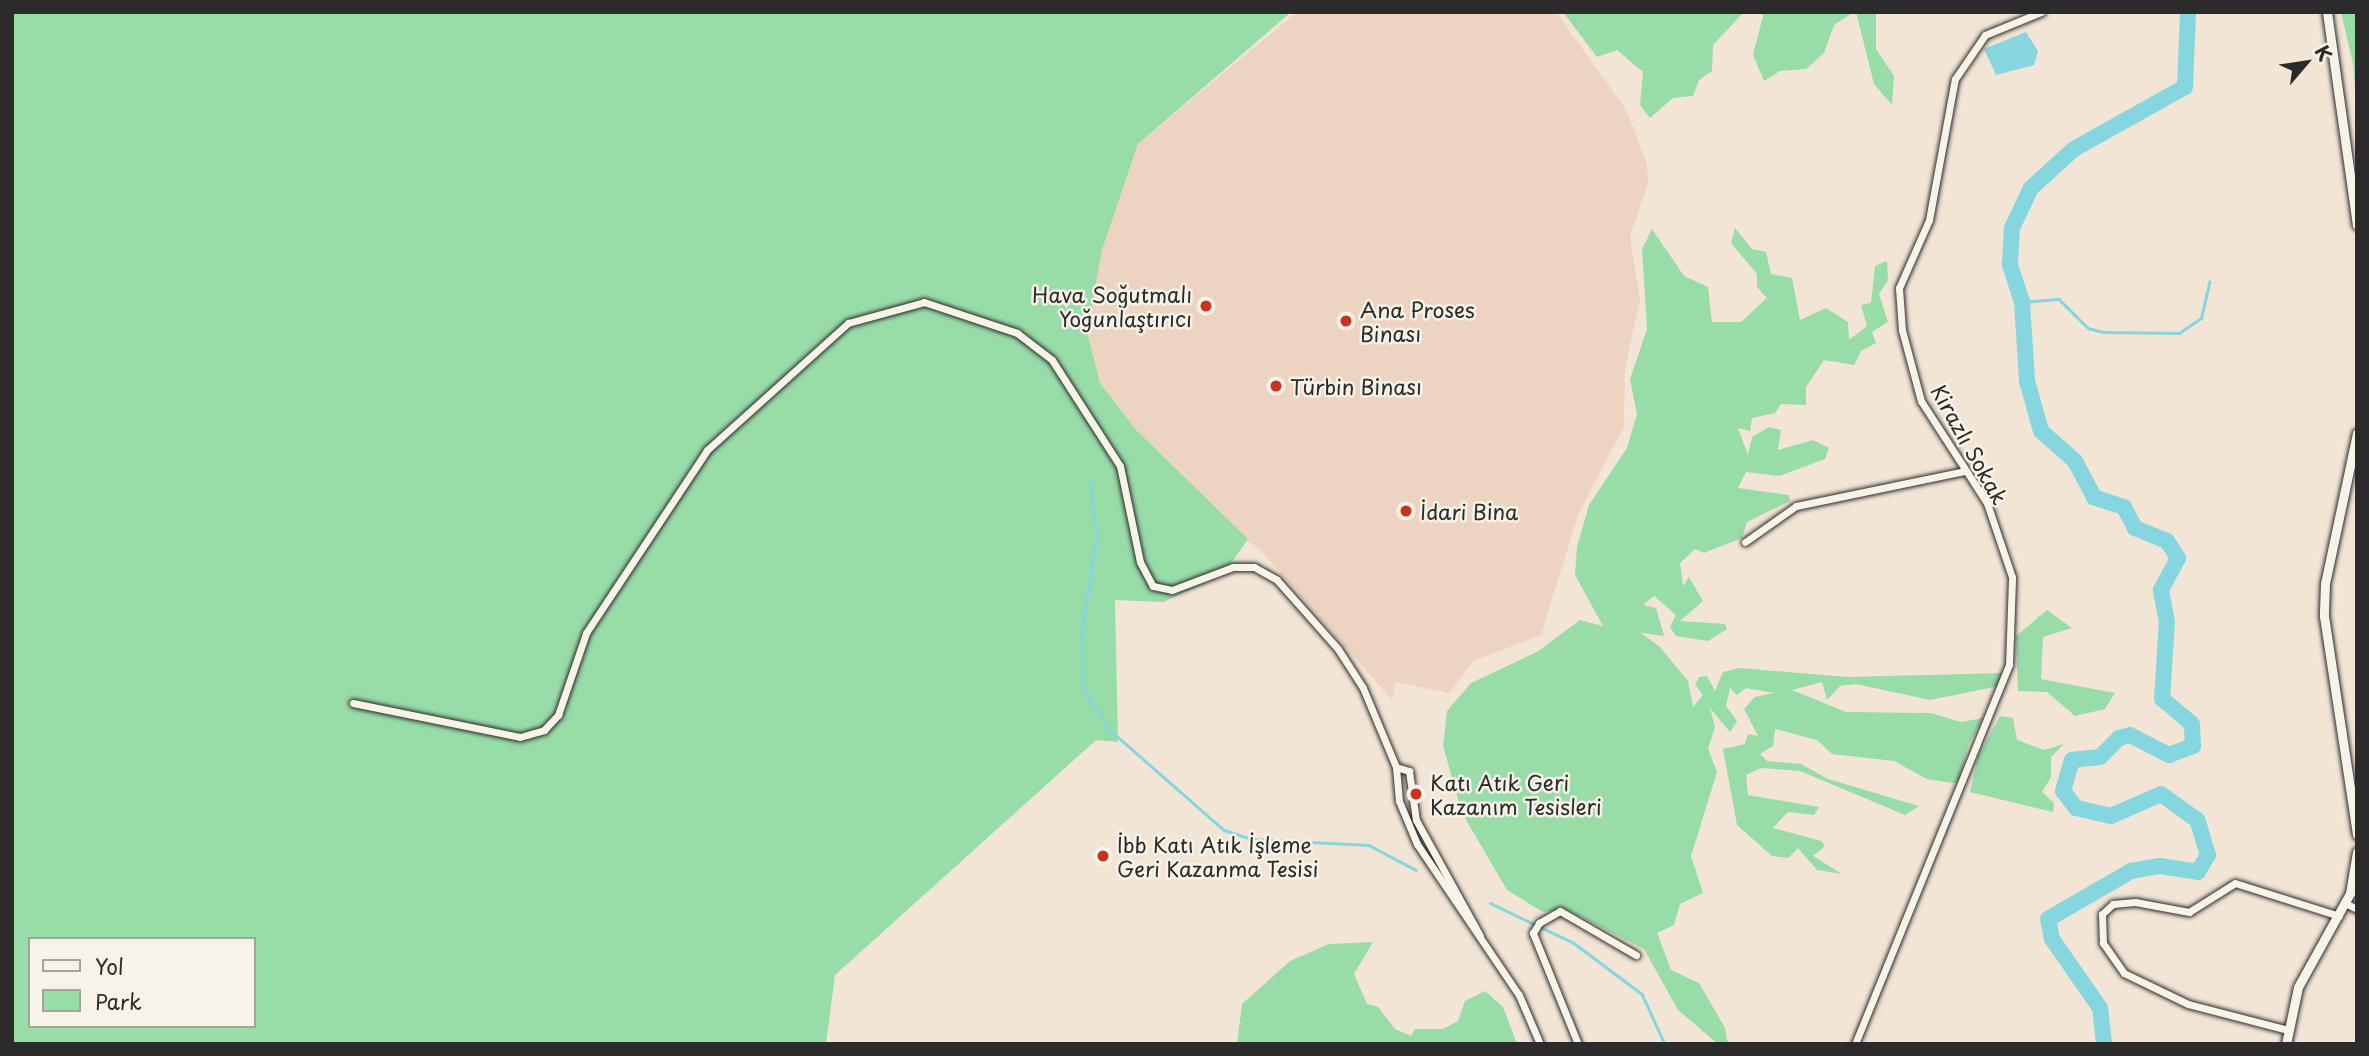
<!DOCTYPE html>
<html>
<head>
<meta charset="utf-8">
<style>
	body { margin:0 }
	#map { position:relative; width:2369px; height:1056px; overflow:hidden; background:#f2e5d6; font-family:"Playpen Sans",sans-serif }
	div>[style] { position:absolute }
	.built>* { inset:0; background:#ecd4c1 }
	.green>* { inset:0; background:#98dca8 }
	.water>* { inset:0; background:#85d6de }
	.stream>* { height:2.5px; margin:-1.25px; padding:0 1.25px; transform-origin:1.25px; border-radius:1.25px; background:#85d6de }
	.river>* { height:16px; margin:-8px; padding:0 8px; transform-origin:8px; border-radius:8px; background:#85d6de }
	.roads { filter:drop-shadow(0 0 2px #2b2b2b) drop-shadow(0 0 2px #2b2b2b) }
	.minor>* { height:7px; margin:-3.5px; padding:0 3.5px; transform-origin:3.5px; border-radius:3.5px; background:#f7f3e8 }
	.tertiary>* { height:9px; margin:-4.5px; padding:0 4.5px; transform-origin:4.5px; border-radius:4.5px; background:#f7f3e8 }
	.dots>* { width:19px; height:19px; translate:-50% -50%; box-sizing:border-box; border:4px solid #f7f3e8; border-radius:50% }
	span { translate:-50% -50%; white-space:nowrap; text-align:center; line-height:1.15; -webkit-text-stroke:5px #f7f3e8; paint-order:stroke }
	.poi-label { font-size:21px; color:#2b2b2b }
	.right { translate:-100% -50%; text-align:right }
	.left { translate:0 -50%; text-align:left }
	.street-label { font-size:21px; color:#2b2b2b }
	.frame { position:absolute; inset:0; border:14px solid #2b2b2b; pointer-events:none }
	.legend { position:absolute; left:28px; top:937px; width:228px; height:91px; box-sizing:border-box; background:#f7f3e8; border:2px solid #a5a39c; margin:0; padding:9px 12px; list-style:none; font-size:21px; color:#2b2b2b }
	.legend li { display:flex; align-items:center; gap:14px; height:35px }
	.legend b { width:35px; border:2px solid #a5a39c }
	.north { position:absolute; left:2271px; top:28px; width:70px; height:70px; -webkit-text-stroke:5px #f7f3e8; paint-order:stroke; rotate:61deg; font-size:19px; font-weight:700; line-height:28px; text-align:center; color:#2b2b2b }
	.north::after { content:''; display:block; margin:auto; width:24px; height:32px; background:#2b2b2b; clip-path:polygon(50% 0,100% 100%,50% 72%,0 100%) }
</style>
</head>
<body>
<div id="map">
	<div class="built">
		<div style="clip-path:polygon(1297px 12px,1556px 12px,1627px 111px,1647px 165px,1648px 183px,1630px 237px,1640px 300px,1625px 368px,1624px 426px,1578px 515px,1541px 635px,1473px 661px,1449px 693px,1396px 682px,1392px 700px,1262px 552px,1186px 486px,1136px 430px,1100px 383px,1087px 333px,1102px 250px,1138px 144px)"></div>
	</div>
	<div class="green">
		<div style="clip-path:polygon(evenodd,12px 12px,1291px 12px,1138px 144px,1102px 250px,1087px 332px,1100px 383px,1136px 430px,1248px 539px,1223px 575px,1163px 602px,1115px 600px,1118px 742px,1096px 740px,835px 975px,826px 1044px,12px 1044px,12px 12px,30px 939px,254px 939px,254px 1026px,30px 1026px,30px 939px)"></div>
		<div style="clip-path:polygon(1563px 12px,1744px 12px,1713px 45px,1712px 71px,1699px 80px,1693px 96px,1673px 98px,1650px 118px,1640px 105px,1643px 72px,1617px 50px,1597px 57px)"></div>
		<div style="clip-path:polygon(1764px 12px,1854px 12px,1834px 25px,1824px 53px,1806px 69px,1780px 71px,1764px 81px,1753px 55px)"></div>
		<div style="clip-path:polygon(1856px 12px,1876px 12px,1876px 49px,1894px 76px,1892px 105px,1874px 84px)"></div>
		<div style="clip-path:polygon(2341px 12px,2357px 12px,2357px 109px,2353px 64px)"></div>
		<div style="clip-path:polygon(1735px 228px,1752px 249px,1766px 252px,1771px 274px,1792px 278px,1800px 320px,1826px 308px,1848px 322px,1849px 340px,1867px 326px,1861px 305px,1871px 303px,1875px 266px,1887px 261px,1888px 280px,1879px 294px,1888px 322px,1872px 332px,1876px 343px,1861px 351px,1854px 365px,1824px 360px,1806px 387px,1806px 405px,1781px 404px,1775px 413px,1752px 418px,1750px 431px,1738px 428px,1748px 455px,1752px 437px,1769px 427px,1781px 430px,1778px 450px,1813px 440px,1829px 448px,1825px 459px,1779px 476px,1746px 472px,1738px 488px,1789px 495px,1790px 501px,1747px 522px,1742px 538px,1704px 553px,1695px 549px,1680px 563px,1683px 586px,1689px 577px,1703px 601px,1680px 621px,1725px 624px,1727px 629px,1708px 641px,1676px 636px,1670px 627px,1676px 615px,1654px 596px,1643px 605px,1656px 608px,1664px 636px,1621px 630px,1641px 633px,1660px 647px,1688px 681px,1693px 707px,1703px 695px,1695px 685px,1699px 677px,1707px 676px,1715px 691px,1723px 672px,1739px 668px,1848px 677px,2005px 673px,1999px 686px,1930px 700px,1856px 684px,1840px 686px,1827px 700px,1822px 682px,1792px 690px,1846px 712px,1931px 713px,1961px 722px,1983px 718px,1968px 745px,1959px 782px,1952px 783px,1927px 779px,1894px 761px,1832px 754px,1817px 740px,1775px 729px,1773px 746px,1760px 754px,1767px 761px,1801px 764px,1828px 779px,1919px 806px,1905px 815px,1800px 771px,1761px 768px,1746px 775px,1748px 795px,1819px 807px,1814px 815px,1788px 812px,1773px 828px,1821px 841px,1825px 846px,1813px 856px,1842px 874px,1817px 870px,1798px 848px,1788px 858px,1772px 856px,1737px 825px,1723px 749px,1745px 744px,1748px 734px,1758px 736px,1744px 709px,1755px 697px,1774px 693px,1746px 688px,1737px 695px,1730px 688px,1726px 706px,1737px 721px,1730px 732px,1710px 708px,1715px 727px,1708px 749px,1717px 772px,1691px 856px,1703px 893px,1680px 904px,1674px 925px,1657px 933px,1671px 970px,1699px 983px,1725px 1028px,1728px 1044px,1718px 1044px,1678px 1010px,1644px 949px,1565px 909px,1543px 912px,1507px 890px,1462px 813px,1443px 746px,1447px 711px,1471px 683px,1537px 652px,1580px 620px,1603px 626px,1575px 575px,1577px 547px,1589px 505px,1627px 448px,1637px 414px,1630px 379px,1647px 329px,1642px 249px,1652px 229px,1684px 276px,1708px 287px,1712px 322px,1741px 322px,1767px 298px,1757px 287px,1757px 274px,1731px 243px)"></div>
		<div style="clip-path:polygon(2047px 610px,2072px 628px,2043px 637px,2041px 679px,2115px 693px,2105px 709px,2075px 716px,2047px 692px,2018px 691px,2016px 636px)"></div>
		<div style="clip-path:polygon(2000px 716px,2013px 718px,2017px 740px,2044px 750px,2064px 744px,2051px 757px,2051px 777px,2042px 792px,2054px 803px,2053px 812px,1970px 792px,1978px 756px)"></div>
		<div style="clip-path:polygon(1373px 942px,1354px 974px,1367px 1004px,1378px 1007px,1395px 1029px,1411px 1036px,1415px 1029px,1443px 1029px,1458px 1021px,1465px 1001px,1485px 991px,1503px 1007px,1517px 1044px,1237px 1044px,1242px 1004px,1290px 961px,1329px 944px)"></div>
	</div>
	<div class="water">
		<div style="clip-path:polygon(2026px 32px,2038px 51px,2034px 65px,1996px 75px,1984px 49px)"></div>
	</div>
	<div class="stream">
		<div style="left:2022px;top:302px;width:37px;rotate:-5deg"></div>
		<div style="left:2059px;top:299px;width:41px;rotate:45deg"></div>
		<div style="left:2088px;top:328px;width:16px;rotate:15deg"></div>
		<div style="left:2103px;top:332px;width:76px;rotate:0.8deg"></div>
		<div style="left:2179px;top:333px;width:27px;rotate:-34deg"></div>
		<div style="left:2201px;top:318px;width:37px;rotate:-77deg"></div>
		<div style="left:1090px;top:481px;width:55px;rotate:82.7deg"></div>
		<div style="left:1097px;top:536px;width:97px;rotate:98.9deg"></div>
		<div style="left:1082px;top:632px;width:55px;rotate:89deg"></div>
		<div style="left:1083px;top:687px;width:49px;rotate:58.2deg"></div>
		<div style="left:1109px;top:729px;width:153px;rotate:41.3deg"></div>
		<div style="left:1224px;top:830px;width:28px;rotate:18deg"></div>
		<div style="left:1251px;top:839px;width:118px;rotate:2.9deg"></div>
		<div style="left:1369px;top:845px;width:53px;rotate:28deg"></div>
		<div style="left:1490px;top:903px;width:93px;rotate:25.5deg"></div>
		<div style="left:1574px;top:943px;width:85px;rotate:36.9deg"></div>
		<div style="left:1642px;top:994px;width:55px;rotate:65.3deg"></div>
	</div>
	<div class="river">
		<div style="left:2104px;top:1044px;width:36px;rotate:-96deg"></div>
		<div style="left:2100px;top:1008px;width:84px;rotate:-124.8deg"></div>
		<div style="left:2052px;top:939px;width:20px;rotate:-101deg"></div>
		<div style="left:2048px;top:919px;width:96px;rotate:-30deg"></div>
		<div style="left:2131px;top:871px;width:29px;rotate:-10deg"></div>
		<div style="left:2160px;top:866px;width:38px;rotate:9deg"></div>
		<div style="left:2198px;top:872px;width:20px;rotate:-60deg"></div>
		<div style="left:2208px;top:855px;width:37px;rotate:-107deg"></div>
		<div style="left:2197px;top:820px;width:44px;rotate:-144.2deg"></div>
		<div style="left:2161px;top:794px;width:55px;rotate:156.3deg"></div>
		<div style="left:2111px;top:816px;width:36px;rotate:-167deg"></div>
		<div style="left:2076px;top:808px;width:21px;rotate:-127deg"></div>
		<div style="left:2063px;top:791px;width:32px;rotate:-74deg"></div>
		<div style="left:2072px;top:760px;width:28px;rotate:-6deg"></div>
		<div style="left:2100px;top:757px;width:27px;rotate:-45deg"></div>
		<div style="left:2119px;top:738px;width:11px;rotate:-15deg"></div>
		<div style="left:2130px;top:735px;width:44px;rotate:27.1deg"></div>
		<div style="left:2169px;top:755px;width:26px;rotate:-21deg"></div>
		<div style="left:2193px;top:746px;width:22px;rotate:-93deg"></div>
		<div style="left:2192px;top:724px;width:39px;rotate:-140deg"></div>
		<div style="left:2162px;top:699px;width:77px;rotate:-86.3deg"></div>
		<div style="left:2167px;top:622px;width:33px;rotate:-101deg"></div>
		<div style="left:2161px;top:590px;width:36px;rotate:-62deg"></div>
		<div style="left:2178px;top:558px;width:20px;rotate:-123deg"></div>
		<div style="left:2167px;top:541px;width:35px;rotate:-158deg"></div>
		<div style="left:2135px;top:528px;width:24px;rotate:-118deg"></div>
		<div style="left:2124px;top:507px;width:32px;rotate:-162deg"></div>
		<div style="left:2094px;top:497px;width:41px;rotate:-117.8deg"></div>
		<div style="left:2075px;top:461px;width:45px;rotate:-138.6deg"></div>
		<div style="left:2041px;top:431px;width:52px;rotate:-105.6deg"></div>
		<div style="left:2027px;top:381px;width:79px;rotate:-93.6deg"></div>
		<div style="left:2022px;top:302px;width:40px;rotate:-108deg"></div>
		<div style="left:2010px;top:264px;width:36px;rotate:-87deg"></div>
		<div style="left:2012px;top:228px;width:44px;rotate:-64.6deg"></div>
		<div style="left:2031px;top:188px;width:58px;rotate:-42.2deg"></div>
		<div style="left:2074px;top:149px;width:127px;rotate:-29.2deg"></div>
		<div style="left:2185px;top:87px;width:75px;rotate:-87.7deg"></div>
	</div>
	<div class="roads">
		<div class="minor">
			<div style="left:1745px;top:542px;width:62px;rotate:-35.2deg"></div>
			<div style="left:1796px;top:506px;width:173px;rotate:-11.7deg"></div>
			<div style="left:353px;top:703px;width:170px;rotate:11.5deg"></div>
			<div style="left:520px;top:737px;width:25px;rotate:-16deg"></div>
			<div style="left:544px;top:730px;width:21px;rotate:-47deg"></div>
			<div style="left:558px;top:715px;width:87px;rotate:-71.1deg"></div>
			<div style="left:586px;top:633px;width:219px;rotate:-56.5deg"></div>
			<div style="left:707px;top:450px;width:190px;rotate:-42deg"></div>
			<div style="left:848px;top:323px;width:79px;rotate:-15.4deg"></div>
			<div style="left:924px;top:302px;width:98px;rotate:18.4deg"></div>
			<div style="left:1017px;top:333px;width:44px;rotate:37.6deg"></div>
			<div style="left:1052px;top:360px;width:126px;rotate:57.3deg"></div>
			<div style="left:1120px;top:466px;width:98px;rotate:78.2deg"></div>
			<div style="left:1140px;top:562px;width:27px;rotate:62deg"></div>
			<div style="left:1153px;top:586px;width:19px;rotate:12deg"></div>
			<div style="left:1172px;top:590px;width:65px;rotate:-20.7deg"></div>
			<div style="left:1233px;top:567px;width:21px"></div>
			<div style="left:1254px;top:567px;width:26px;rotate:29deg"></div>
			<div style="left:1277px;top:580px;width:92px;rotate:48.5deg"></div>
			<div style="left:1338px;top:649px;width:46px;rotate:57.3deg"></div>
			<div style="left:1363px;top:688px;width:86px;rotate:67.3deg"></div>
			<div style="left:1396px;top:767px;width:34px;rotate:85deg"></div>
			<div style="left:1399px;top:801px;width:47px;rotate:67.3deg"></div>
			<div style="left:1417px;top:844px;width:182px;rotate:56deg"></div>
			<div style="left:1519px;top:995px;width:53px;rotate:66.8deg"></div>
			<div style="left:1396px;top:767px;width:14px;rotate:17deg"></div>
			<div style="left:1409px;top:771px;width:49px;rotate:81.9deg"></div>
			<div style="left:1416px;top:820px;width:132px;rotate:61.1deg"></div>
			<div style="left:2345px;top:903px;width:13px;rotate:27deg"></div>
			<div style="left:2288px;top:1030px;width:103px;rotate:-165.4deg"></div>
			<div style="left:2188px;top:1004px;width:71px;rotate:-154.2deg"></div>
			<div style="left:2124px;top:973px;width:37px;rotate:-125deg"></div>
			<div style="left:2103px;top:943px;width:29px;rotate:-92deg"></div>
			<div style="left:2102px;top:914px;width:15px;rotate:-42deg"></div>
			<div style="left:2113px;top:904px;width:22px;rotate:-5deg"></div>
			<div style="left:2135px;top:902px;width:55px;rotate:10.5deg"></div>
			<div style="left:2189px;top:912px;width:54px;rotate:-32.2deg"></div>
			<div style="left:2235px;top:883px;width:109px;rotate:17.6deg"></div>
			<div style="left:1578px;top:1044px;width:120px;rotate:-112.1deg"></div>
			<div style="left:1533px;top:933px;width:12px;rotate:-59deg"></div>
			<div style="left:1539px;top:923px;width:24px;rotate:-30deg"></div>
			<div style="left:1560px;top:911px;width:88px;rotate:30.1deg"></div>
			<div style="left:1855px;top:1044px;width:409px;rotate:-67.9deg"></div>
			<div style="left:2009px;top:665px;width:88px;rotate:-88deg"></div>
			<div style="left:2012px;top:577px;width:78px;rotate:-108.7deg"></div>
			<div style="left:1987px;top:503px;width:121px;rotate:-122.9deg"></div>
			<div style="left:1921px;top:401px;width:73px;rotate:-105deg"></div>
			<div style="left:1902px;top:330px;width:42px;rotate:-94.1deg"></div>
			<div style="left:1899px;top:288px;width:74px;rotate:-66.2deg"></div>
			<div style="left:1929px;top:220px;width:143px;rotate:-79.6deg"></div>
			<div style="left:1955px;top:79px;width:53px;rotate:-55.7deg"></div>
			<div style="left:1985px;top:35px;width:61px;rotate:-22.3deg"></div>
		</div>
		<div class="tertiary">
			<div style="left:2327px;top:12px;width:215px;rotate:82deg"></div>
			<div style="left:2357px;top:433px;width:153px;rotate:102deg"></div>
			<div style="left:2325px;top:583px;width:33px;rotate:92deg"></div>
			<div style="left:2324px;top:616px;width:221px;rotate:81.4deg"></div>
			<div style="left:2286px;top:1044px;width:58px;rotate:-78.1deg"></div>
			<div style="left:2298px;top:987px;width:107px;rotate:-61deg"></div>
			<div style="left:2350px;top:893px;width:42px;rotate:-80.3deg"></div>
		</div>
	</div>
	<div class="dots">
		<div style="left:1206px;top:306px;background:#c8321e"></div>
		<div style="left:1346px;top:321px;background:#c8321e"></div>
		<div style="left:1276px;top:386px;background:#c8321e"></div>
		<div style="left:1406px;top:511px;background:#c8321e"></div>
		<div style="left:1416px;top:794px;background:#c8321e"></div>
		<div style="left:1103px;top:856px;background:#c8321e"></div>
	</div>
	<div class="poi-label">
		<span class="right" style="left:1192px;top:306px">Hava Soğutmalı<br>Yoğunlaştırıcı</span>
		<span class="left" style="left:1360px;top:321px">Ana Proses<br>Binası</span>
		<span class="left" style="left:1290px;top:386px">Türbin Binası</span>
		<span class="left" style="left:1420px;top:511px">İdari Bina</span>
		<span class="left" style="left:1430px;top:794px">Katı Atık Geri<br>Kazanım Tesisleri</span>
		<span class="left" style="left:1117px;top:856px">İbb Katı Atık İşleme<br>Geri Kazanma Tesisi</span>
	</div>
	<div class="street-label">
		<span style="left:1970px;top:444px;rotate:61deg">Kirazlı Sokak</span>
	</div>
	<div class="frame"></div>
	<ul class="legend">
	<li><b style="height:9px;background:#f7f3e8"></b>Yol</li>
	<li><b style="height:19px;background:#98dca8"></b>Park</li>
	</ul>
	<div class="north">K</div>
</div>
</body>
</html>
